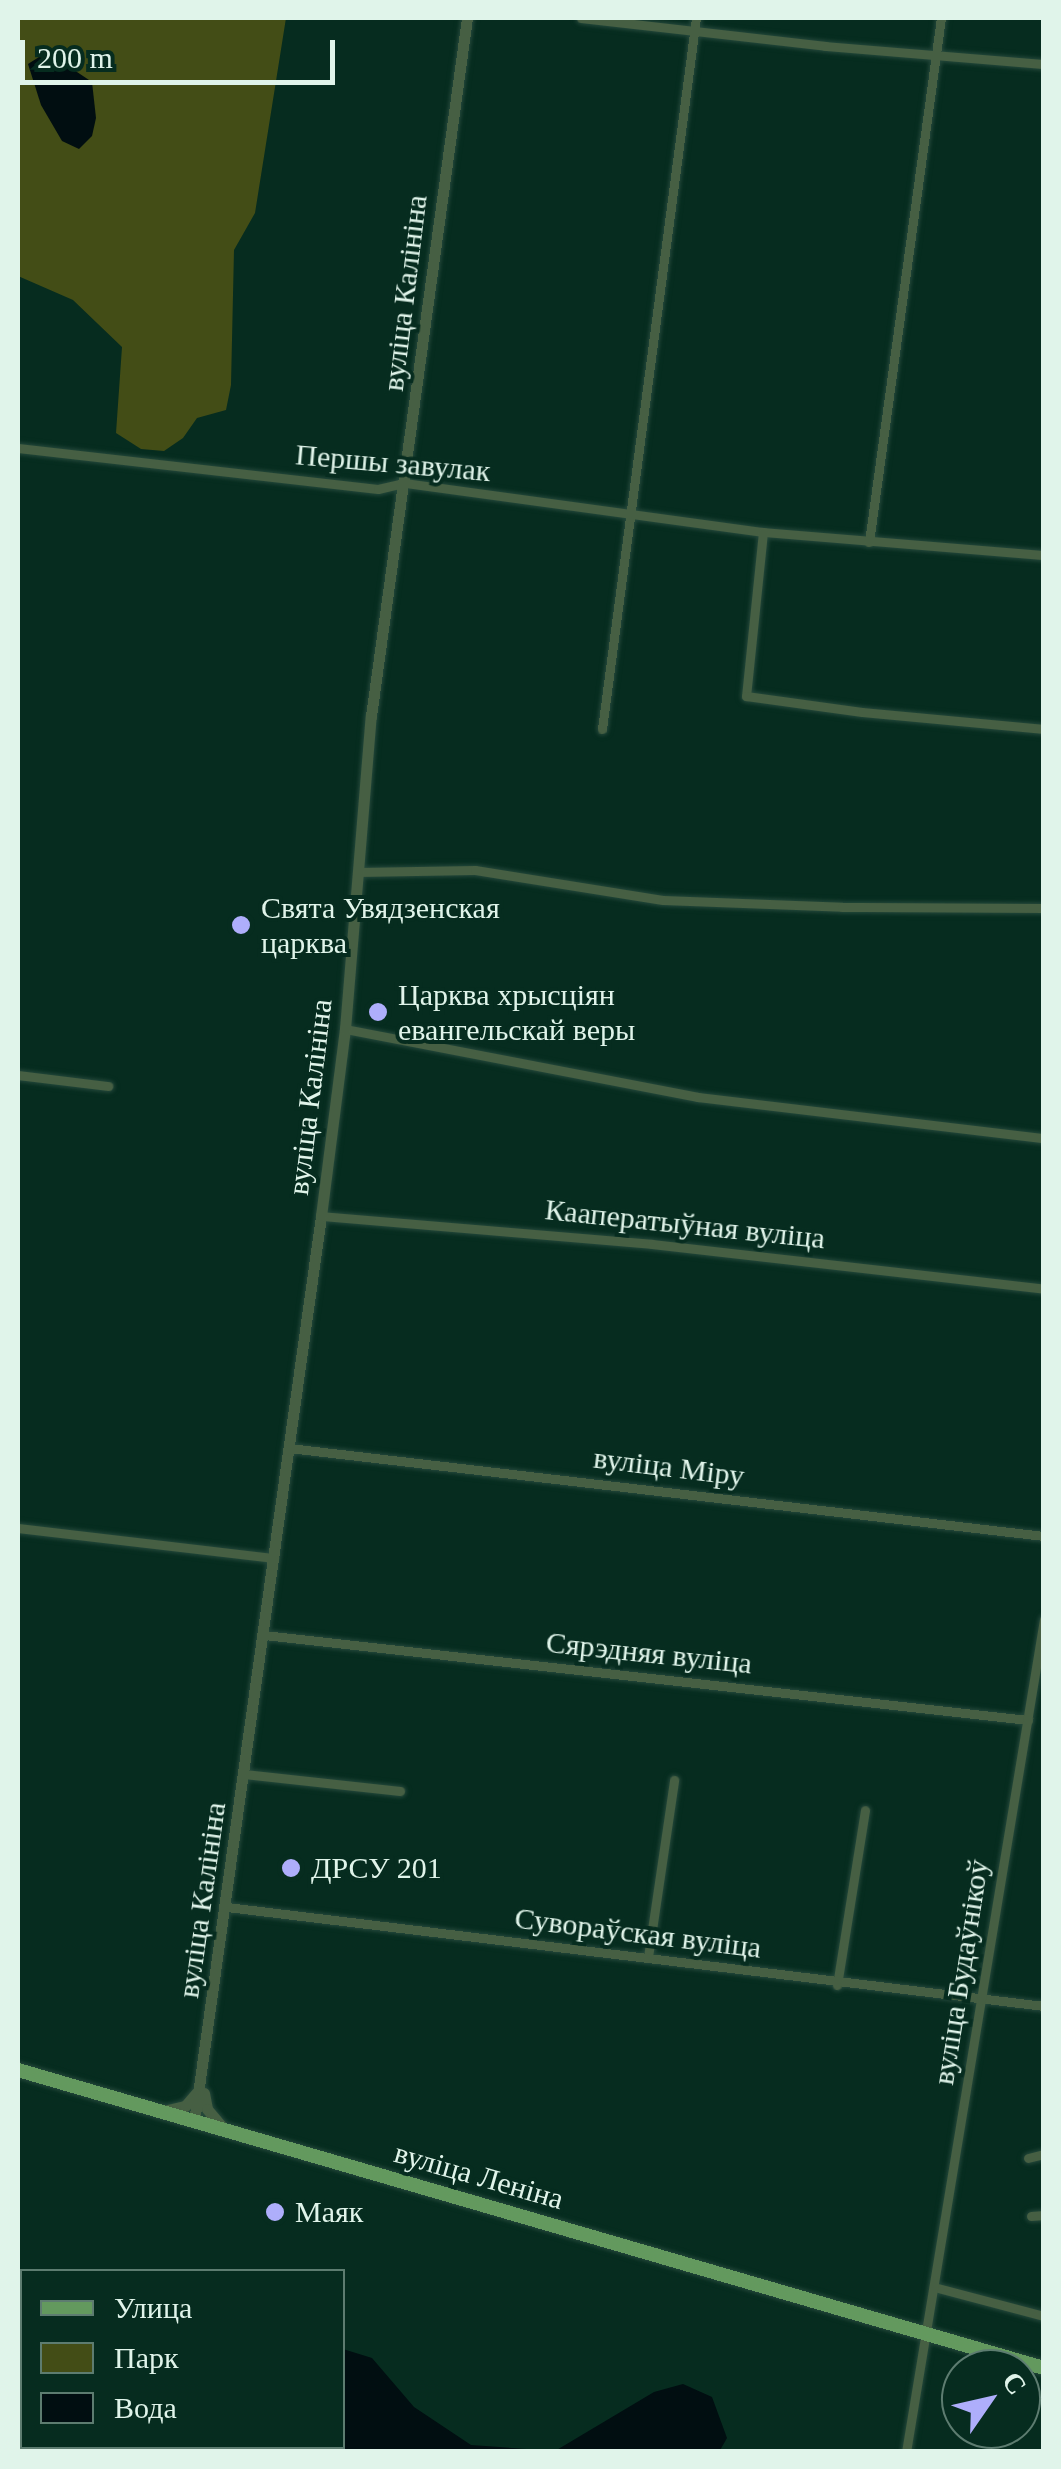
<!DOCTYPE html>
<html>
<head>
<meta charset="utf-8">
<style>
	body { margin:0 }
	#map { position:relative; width:1061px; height:2469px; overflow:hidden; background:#062c1f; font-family:"Times New Roman",serif }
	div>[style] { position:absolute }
	.green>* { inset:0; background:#434d16 }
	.water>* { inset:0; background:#010e11 }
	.roads { filter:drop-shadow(0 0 2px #25483b) drop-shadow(0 0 2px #25483b) }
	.minor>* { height:9px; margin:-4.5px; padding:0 4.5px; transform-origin:4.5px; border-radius:4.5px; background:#465f43 }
	.tertiary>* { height:11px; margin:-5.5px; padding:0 5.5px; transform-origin:5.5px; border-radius:5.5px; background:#465f43 }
	.primary>* { height:14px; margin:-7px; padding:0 7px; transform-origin:7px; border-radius:7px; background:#63995e }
	.dots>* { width:28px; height:28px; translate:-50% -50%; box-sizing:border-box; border:5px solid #062c1f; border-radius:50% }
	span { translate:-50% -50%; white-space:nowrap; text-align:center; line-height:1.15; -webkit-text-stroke:8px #062c1f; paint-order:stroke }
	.street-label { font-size:30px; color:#e0f4ea }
	.poi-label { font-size:30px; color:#e0f4ea }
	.left { translate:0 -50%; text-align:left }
	.frame { position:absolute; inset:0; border:20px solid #e0f4ea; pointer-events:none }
	.legend { position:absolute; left:20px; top:2269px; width:325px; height:180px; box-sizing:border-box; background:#062c1f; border:2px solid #5d7c70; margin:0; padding:12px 18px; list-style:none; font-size:30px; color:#e0f4ea }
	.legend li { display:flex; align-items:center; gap:20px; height:50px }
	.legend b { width:50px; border:2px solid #5d7c70 }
	.north { position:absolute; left:941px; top:2349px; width:100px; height:100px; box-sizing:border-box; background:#062c1f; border:2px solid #5d7c70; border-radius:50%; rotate:56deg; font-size:28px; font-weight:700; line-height:40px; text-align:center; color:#e0f4ea }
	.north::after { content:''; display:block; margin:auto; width:35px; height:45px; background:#aeaefb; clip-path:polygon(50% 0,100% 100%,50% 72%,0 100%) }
	.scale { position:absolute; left:20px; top:40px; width:315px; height:45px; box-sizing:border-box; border:5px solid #e0f4ea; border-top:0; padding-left:12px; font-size:30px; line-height:35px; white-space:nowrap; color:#e0f4ea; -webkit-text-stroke:8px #062c1f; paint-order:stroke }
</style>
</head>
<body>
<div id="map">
	<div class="green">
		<div style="clip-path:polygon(18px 18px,286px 18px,255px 213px,234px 250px,231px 385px,226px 410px,197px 418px,183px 438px,164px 451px,141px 449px,116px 433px,122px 347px,73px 300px,18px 276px)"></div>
	</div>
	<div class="water">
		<div style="clip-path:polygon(39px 57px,59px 60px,92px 82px,96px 118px,92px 136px,79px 149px,62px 141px,41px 105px,28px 64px)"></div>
		<div style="clip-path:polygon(18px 2325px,22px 2325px,22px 2446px,112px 2447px,112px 2451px,18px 2451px)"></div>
		<div style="clip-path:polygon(343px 2349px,372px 2358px,414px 2407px,471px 2445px,555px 2451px,654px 2392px,683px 2384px,712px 2397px,727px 2438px,719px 2452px,145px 2451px,146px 2446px,342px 2446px)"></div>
	</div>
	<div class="roads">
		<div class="minor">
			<div style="left:581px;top:18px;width:246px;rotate:6.5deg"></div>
			<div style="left:825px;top:46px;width:220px;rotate:4.7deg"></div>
			<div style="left:18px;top:448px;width:362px;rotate:6.5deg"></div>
			<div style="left:378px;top:489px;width:28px;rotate:-13deg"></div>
			<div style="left:405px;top:483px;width:361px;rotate:7.8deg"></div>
			<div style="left:763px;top:532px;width:282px;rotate:4.7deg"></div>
			<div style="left:763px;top:532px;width:165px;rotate:95.9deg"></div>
			<div style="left:746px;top:696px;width:117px;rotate:7.9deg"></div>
			<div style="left:862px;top:712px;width:183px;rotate:5.3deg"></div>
			<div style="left:869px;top:542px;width:529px;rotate:-82.18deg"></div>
			<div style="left:602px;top:729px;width:717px;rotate:-82.47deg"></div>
			<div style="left:358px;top:872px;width:117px;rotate:-1deg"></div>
			<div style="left:475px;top:870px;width:190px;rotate:9.1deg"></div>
			<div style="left:663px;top:900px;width:179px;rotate:2.2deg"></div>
			<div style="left:842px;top:907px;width:202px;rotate:0.3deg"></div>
			<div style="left:345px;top:1029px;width:359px;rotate:10.9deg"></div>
			<div style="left:698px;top:1097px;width:348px;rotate:6.8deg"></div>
			<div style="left:18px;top:1075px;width:91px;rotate:7deg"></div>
			<div style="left:321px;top:1216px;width:332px;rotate:4.8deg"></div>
			<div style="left:652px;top:1244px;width:395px;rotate:6.5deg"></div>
			<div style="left:289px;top:1448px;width:760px;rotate:6.65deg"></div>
			<div style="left:18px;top:1528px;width:258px;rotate:6.7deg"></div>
			<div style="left:264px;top:1635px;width:769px;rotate:6.35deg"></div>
			<div style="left:244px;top:1774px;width:157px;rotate:6.2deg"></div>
			<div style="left:227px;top:1907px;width:823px;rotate:6.91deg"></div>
			<div style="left:648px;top:1957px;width:179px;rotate:-81.6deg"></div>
			<div style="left:837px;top:1985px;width:177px;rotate:-80.9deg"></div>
			<div style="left:1028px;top:2158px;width:16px;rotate:-14deg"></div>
			<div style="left:1031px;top:2216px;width:13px;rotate:-4deg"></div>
			<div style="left:934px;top:2287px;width:114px;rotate:14.8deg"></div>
			<div style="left:906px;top:2452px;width:844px;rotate:-80.59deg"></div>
		</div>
		<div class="tertiary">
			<div style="left:204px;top:2093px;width:16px;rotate:79deg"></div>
			<div style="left:207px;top:2109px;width:25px;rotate:50deg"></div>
			<div style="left:163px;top:2111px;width:23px;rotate:-13deg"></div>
			<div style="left:185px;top:2106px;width:18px;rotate:-49deg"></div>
			<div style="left:194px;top:2122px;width:915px;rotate:-82.02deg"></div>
			<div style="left:321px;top:1216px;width:189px;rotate:-82.7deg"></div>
			<div style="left:345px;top:1029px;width:314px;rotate:-85.3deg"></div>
			<div style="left:371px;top:716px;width:705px;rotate:-82.17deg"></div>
		</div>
		<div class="primary">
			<div style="left:18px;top:2070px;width:1068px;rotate:16.2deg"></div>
		</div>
	</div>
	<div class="dots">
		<div style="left:241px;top:925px;background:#aeaefb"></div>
		<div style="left:378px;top:1012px;background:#aeaefb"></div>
		<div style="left:291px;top:1868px;background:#aeaefb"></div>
		<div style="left:275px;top:2212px;background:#aeaefb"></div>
	</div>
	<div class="street-label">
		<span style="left:405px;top:293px;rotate:-83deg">вуліца Калініна</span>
		<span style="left:393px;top:463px;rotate:5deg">Першы завулак</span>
		<span style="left:310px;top:1097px;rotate:-83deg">вуліца Калініна</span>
		<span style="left:685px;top:1224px;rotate:6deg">Кааператыўная вуліца</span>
		<span style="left:669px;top:1467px;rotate:7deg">вуліца Міру</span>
		<span style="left:649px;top:1653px;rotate:6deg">Сярэдняя вуліца</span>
		<span style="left:202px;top:1900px;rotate:-82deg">вуліца Калініна</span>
		<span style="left:638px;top:1933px;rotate:7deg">Сувораўская вуліца</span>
		<span style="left:961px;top:1972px;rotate:-81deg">вуліца Будаўнікоў</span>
		<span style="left:479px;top:2176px;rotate:16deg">вуліца Леніна</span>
	</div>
	<div class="poi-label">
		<span class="left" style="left:261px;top:925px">Свята Увядзенская<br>царква</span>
		<span class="left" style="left:398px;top:1012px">Царква хрысціян<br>евангельскай веры</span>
		<span class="left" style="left:311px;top:1868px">ДРСУ 201</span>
		<span class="left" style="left:295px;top:2212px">Маяк</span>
	</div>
	<div class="frame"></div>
	<ul class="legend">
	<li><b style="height:12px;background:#63995e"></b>Улица</li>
	<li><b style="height:28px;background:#434d16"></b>Парк</li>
	<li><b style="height:28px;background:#010e11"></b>Вода</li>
	</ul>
	<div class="north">С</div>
	<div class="scale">200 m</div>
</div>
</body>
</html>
